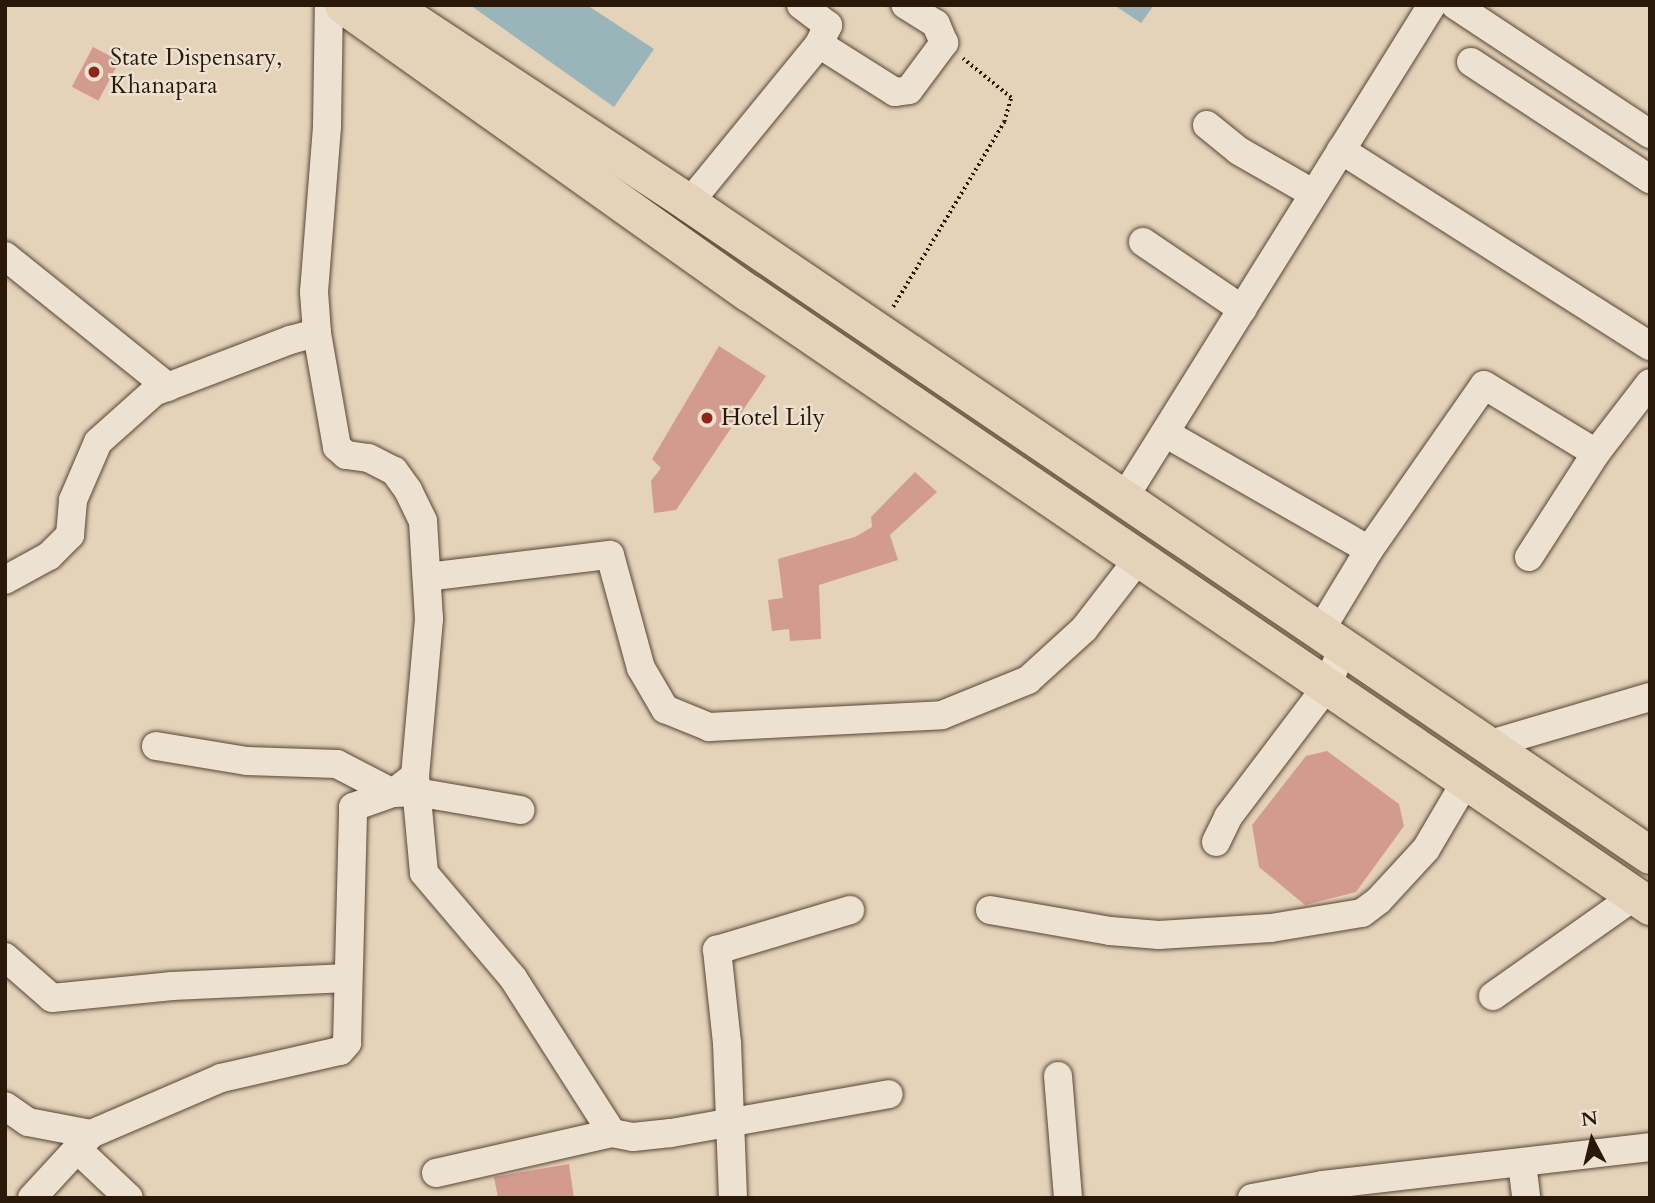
<!DOCTYPE html>
<html>
<head>
<meta charset="utf-8">
<style>
	body { margin:0 }
	#map { position:relative; width:1655px; height:1203px; overflow:hidden; background:#e4d2b9; font-family:Cardo,serif }
	div>[style] { position:absolute }
	.water>* { inset:0; background:#99b5b9 }
	.building>* { inset:0; background:#d39b8d; transform-origin:0 0 }
	.path>* { height:3.5px; margin-top:-1.75px; transform-origin:0; background:repeating-linear-gradient(90deg,#2a1808 0 2px,transparent 0 5.5px) }
	.roads { filter:drop-shadow(0 0 2px #584634) drop-shadow(0 0 2px #584634) }
	.minor>* { height:28px; margin:-14px; padding:0 14px; transform-origin:14px; border-radius:14px; background:#ede2d2 }
	.major>* { height:37px; margin:-18.5px; padding:0 18.5px; transform-origin:18.5px; border-radius:18.5px; background:#e4d2b9 }
	.dots>* { width:19px; height:19px; translate:-50% -50%; box-sizing:border-box; border:4px solid #ede2d2; border-radius:50% }
	span { translate:-50% -50%; white-space:nowrap; text-align:center; line-height:1.15; -webkit-text-stroke:5px #ede2d2; paint-order:stroke }
	.poi-label { font-size:24px; color:#2a1808 }
	.left { translate:0 -50%; text-align:left }
	.frame { position:absolute; inset:0; border:7px solid #2a1808; pointer-events:none }
	.north { position:absolute; left:1557px; top:1105px; width:70px; height:70px; -webkit-text-stroke:5px #ede2d2; paint-order:stroke; rotate:353deg; font-size:19px; font-weight:700; line-height:28px; text-align:center; color:#2a1808 }
	.north::after { content:''; display:block; margin:auto; width:24px; height:32px; background:#2a1808; clip-path:polygon(50% 0,100% 100%,50% 72%,0 100%) }
</style>
</head>
<body>
<div id="map">
	<div class="water">
		<div style="clip-path:polygon(470px 5px,587px 5px,654px 49px,614px 107px)"></div>
		<div style="clip-path:polygon(1114px 5px,1154px 5px,1141px 23px)"></div>
	</div>
	<div class="building">
		<div style="left:93px;top:47px;width:30px;height:45px;rotate:28deg"></div>
		<div style="clip-path:polygon(719px 346px,766px 376px,676px 510px,654px 513px,651px 481px,661px 468px,652px 459px)"></div>
		<div style="clip-path:polygon(915px 472px,937px 492px,890px 535px,898px 560px,819px 585px,821px 639px,790px 641px,789px 629px,772px 631px,768px 600px,783px 598px,778px 559px,855px 537px,872px 527px,871px 517px)"></div>
		<div style="clip-path:polygon(1327px 751px,1399px 804px,1404px 826px,1356px 892px,1305px 905px,1259px 867px,1252px 825px,1306px 756px)"></div>
		<div style="clip-path:polygon(569px 1164px,574px 1198px,498px 1198px,494px 1177px)"></div>
	</div>
	<div class="path">
		<div style="left:893px;top:307px;width:216px;rotate:-59deg"></div>
		<div style="left:1004px;top:122px;width:25px;rotate:-74deg"></div>
		<div style="left:1011px;top:98px;width:62px;rotate:-140.9deg"></div>
	</div>
	<div class="roads">
		<div class="minor">
			<div style="left:801px;top:5px;width:34px;rotate:37deg"></div>
			<div style="left:828px;top:25px;width:21px;rotate:115deg"></div>
			<div style="left:1455px;top:5px;width:234px;rotate:33.5deg"></div>
			<div style="left:1471px;top:62px;width:214px;rotate:33.2deg"></div>
			<div style="left:1207px;top:125px;width:41px;rotate:39.1deg"></div>
			<div style="left:1239px;top:151px;width:86px;rotate:29.8deg"></div>
			<div style="left:1341px;top:150px;width:366px;rotate:32.4deg"></div>
			<div style="left:689px;top:203px;width:205px;rotate:-50.7deg"></div>
			<div style="left:819px;top:44px;width:90px;rotate:32.3deg"></div>
			<div style="left:895px;top:92px;width:14px;rotate:-8deg"></div>
			<div style="left:909px;top:90px;width:59px;rotate:-53.3deg"></div>
			<div style="left:944px;top:43px;width:21px;rotate:-113deg"></div>
			<div style="left:936px;top:24px;width:36px;rotate:-148deg"></div>
			<div style="left:1143px;top:242px;width:120px;rotate:34.1deg"></div>
			<div style="left:5px;top:256px;width:209px;rotate:38.8deg"></div>
			<div style="left:1165px;top:433px;width:235px;rotate:29.8deg"></div>
			<div style="left:1369px;top:550px;width:95px;rotate:121.2deg"></div>
			<div style="left:1124px;top:498px;width:581px;rotate:-58.01deg"></div>
			<div style="left:1369px;top:550px;width:201px;rotate:-55.1deg"></div>
			<div style="left:1484px;top:385px;width:131px;rotate:31.3deg"></div>
			<div style="left:1596px;top:453px;width:88px;rotate:-52.4deg"></div>
			<div style="left:1529px;top:557px;width:124px;rotate:-57.2deg"></div>
			<div style="left:427px;top:577px;width:184px;rotate:-6.9deg"></div>
			<div style="left:610px;top:555px;width:117px;rotate:74.7deg"></div>
			<div style="left:641px;top:668px;width:48px;rotate:59.7deg"></div>
			<div style="left:665px;top:709px;width:48px;rotate:22.2deg"></div>
			<div style="left:709px;top:727px;width:233px;rotate:-2.9deg"></div>
			<div style="left:942px;top:715px;width:93px;rotate:-22.1deg"></div>
			<div style="left:1028px;top:680px;width:76px;rotate:-42.3deg"></div>
			<div style="left:1084px;top:629px;width:90px;rotate:-52.2deg"></div>
			<div style="left:5px;top:580px;width:50px;rotate:-28.6deg"></div>
			<div style="left:49px;top:556px;width:30px;rotate:-45deg"></div>
			<div style="left:70px;top:535px;width:35px;rotate:-85deg"></div>
			<div style="left:73px;top:500px;width:63px;rotate:-66.7deg"></div>
			<div style="left:98px;top:442px;width:75px;rotate:-41.8deg"></div>
			<div style="left:154px;top:392px;width:146px;rotate:-20.9deg"></div>
			<div style="left:290px;top:340px;width:28px;rotate:-15deg"></div>
			<div style="left:317px;top:333px;width:41px;rotate:-94.2deg"></div>
			<div style="left:314px;top:292px;width:167px;rotate:-85.5deg"></div>
			<div style="left:327px;top:126px;width:121px;rotate:-89.1deg"></div>
			<div style="left:1487px;top:745px;width:170px;rotate:-16.4deg"></div>
			<div style="left:156px;top:746px;width:92px;rotate:9.4deg"></div>
			<div style="left:247px;top:761px;width:90px;rotate:1.9deg"></div>
			<div style="left:337px;top:764px;width:63px;rotate:27.4deg"></div>
			<div style="left:393px;top:793px;width:23px;rotate:-2deg"></div>
			<div style="left:416px;top:792px;width:106px;rotate:9.8deg"></div>
			<div style="left:415px;top:776px;width:97px;rotate:84.7deg"></div>
			<div style="left:424px;top:873px;width:138px;rotate:49.7deg"></div>
			<div style="left:513px;top:978px;width:184px;rotate:57.4deg"></div>
			<div style="left:1216px;top:842px;width:28px;rotate:-64deg"></div>
			<div style="left:1228px;top:817px;width:164px;rotate:-52.9deg"></div>
			<div style="left:1327px;top:686px;width:42px;rotate:-67.7deg"></div>
			<div style="left:990px;top:910px;width:122px;rotate:9.9deg"></div>
			<div style="left:1110px;top:931px;width:49px;rotate:4.7deg"></div>
			<div style="left:1159px;top:935px;width:112px;rotate:-3.6deg"></div>
			<div style="left:1271px;top:928px;width:92px;rotate:-9.4deg"></div>
			<div style="left:1362px;top:913px;width:21px;rotate:-37deg"></div>
			<div style="left:1379px;top:900px;width:69px;rotate:-47.3deg"></div>
			<div style="left:1426px;top:849px;width:79px;rotate:-59.5deg"></div>
			<div style="left:5px;top:957px;width:62px;rotate:41.1deg"></div>
			<div style="left:52px;top:998px;width:121px;rotate:-5.7deg"></div>
			<div style="left:172px;top:986px;width:176px;rotate:-2.6deg"></div>
			<div style="left:1493px;top:996px;width:174px;rotate:-35.2deg"></div>
			<div style="left:1058px;top:1076px;width:122px;rotate:85.3deg"></div>
			<div style="left:5px;top:1106px;width:28px;rotate:35deg"></div>
			<div style="left:28px;top:1122px;width:64px;rotate:10.8deg"></div>
			<div style="left:77px;top:1149px;width:71px;rotate:43.3deg"></div>
			<div style="left:1522px;top:1163px;width:35px;rotate:83deg"></div>
			<div style="left:436px;top:1173px;width:180px;rotate:-12.8deg"></div>
			<div style="left:612px;top:1133px;width:21px;rotate:11deg"></div>
			<div style="left:633px;top:1137px;width:38px;rotate:-6deg"></div>
			<div style="left:671px;top:1133px;width:221px;rotate:-10.1deg"></div>
			<div style="left:32px;top:1198px;width:87px;rotate:-47.3deg"></div>
			<div style="left:91px;top:1134px;width:142px;rotate:-23.3deg"></div>
			<div style="left:221px;top:1078px;width:122px;rotate:-12.8deg"></div>
			<div style="left:340px;top:1051px;width:11px;rotate:-49deg"></div>
			<div style="left:347px;top:1043px;width:236px;rotate:-88.5deg"></div>
			<div style="left:353px;top:807px;width:42px;rotate:-19.3deg"></div>
			<div style="left:393px;top:793px;width:28px;rotate:-38deg"></div>
			<div style="left:415px;top:776px;width:158px;rotate:-84.9deg"></div>
			<div style="left:429px;top:619px;width:98px;rotate:-93.5deg"></div>
			<div style="left:423px;top:521px;width:34px;rotate:-116deg"></div>
			<div style="left:408px;top:490px;width:24px;rotate:-126deg"></div>
			<div style="left:394px;top:471px;width:29px;rotate:-153deg"></div>
			<div style="left:368px;top:458px;width:22px;rotate:-172deg"></div>
			<div style="left:346px;top:455px;width:12px;rotate:-138deg"></div>
			<div style="left:337px;top:447px;width:116px;rotate:-100deg"></div>
			<div style="left:733px;top:1198px;width:155px;rotate:-92.2deg"></div>
			<div style="left:727px;top:1043px;width:94px;rotate:-96.1deg"></div>
			<div style="left:717px;top:950px;width:139px;rotate:-16.7deg"></div>
			<div style="left:1252px;top:1198px;width:72px;rotate:-10.4deg"></div>
			<div style="left:1323px;top:1185px;width:329px;rotate:-6.6deg"></div>
		</div>
		<div class="major">
			<div style="left:343px;top:5px;width:498px;rotate:35.4deg"></div>
			<div style="left:749px;top:293px;width:1090px;rotate:34.23deg"></div>
			<div style="left:389px;top:5px;width:359px;rotate:33.4deg"></div>
			<div style="left:689px;top:203px;width:1161px;rotate:34.16deg"></div>
		</div>
	</div>
	<div class="dots">
		<div style="left:94px;top:72px;background:#8f2418"></div>
		<div style="left:707px;top:418px;background:#8f2418"></div>
	</div>
	<div class="poi-label">
		<span class="left" style="left:110px;top:72px">State Dispensary,<br>Khanapara</span>
		<span class="left" style="left:721px;top:418px">Hotel Lily</span>
	</div>
	<div class="frame"></div>
	<div class="north">N</div>
</div>
</body>
</html>
